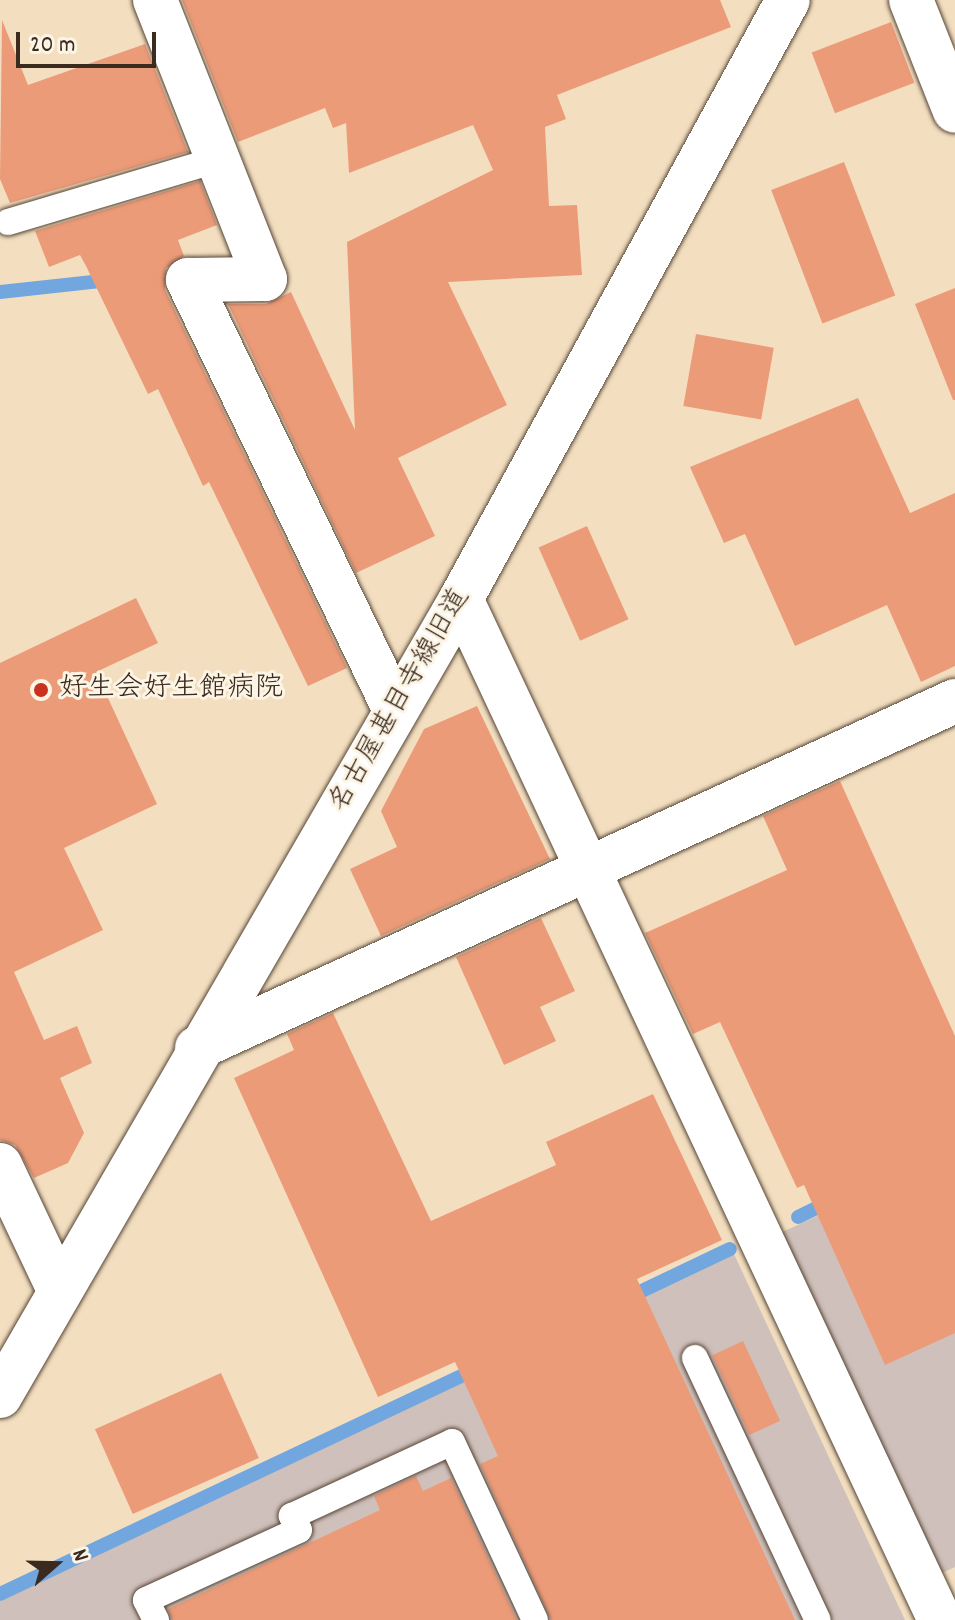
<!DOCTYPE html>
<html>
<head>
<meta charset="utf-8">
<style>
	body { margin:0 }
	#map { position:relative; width:955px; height:1620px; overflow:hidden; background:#f3dfc0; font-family:Dekko,"Klee One",sans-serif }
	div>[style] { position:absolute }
	.industrial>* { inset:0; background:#cfc0bb }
	.stream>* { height:14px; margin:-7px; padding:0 7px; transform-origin:7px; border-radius:7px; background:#72a6df }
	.building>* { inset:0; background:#ec9b79; transform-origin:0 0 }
	.roads { filter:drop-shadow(0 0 2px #574536) drop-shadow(0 0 2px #574536) }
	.service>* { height:26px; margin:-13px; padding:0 13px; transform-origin:13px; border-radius:13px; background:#fff }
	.minor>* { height:44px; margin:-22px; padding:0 22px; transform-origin:22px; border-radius:22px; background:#fff }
	.tertiary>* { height:44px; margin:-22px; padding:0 22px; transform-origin:22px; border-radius:22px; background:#fff }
	.dots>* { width:22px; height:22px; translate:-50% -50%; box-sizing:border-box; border:4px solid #fcf5e5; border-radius:50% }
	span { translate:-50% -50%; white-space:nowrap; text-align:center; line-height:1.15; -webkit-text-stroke:6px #fcf5e5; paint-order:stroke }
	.poi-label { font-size:28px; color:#3b2a1e }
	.left { translate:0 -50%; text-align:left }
	.street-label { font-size:28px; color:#3b2a1e }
	.north { position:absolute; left:16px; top:1524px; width:80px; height:80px; -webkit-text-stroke:6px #fcf5e5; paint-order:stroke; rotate:70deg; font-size:22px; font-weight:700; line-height:32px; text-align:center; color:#3b2a1e }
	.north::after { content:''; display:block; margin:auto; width:28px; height:36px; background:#3b2a1e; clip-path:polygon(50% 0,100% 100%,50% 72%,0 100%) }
	.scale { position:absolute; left:16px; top:32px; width:140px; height:36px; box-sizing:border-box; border:4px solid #3b2a1e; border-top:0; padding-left:10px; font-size:24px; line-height:28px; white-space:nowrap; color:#3b2a1e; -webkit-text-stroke:6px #fcf5e5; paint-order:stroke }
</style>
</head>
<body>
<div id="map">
	<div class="industrial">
		<div style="clip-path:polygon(955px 1153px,955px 1567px,940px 1574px,778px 1234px)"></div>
		<div style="clip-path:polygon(734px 1254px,905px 1620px,0 1620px,0 1601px)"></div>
	</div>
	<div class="stream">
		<div style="left:0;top:292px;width:112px;rotate:-6.2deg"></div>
		<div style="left:798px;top:1217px;width:37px;rotate:-26deg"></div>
		<div style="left:625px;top:1299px;width:116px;rotate:-25.5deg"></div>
		<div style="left:0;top:1594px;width:526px;rotate:-25.3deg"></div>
	</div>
	<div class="building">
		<div style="clip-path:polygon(182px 0,720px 0,731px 27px,557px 95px,566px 119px,545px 127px,549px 206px,577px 205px,582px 275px,448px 282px,507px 405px,398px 458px,435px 536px,356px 573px,228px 304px,266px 304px,291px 292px,355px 430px,347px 242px,493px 170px,473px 125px,349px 173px,346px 123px,333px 128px,325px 108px,238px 142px)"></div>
		<div style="clip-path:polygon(2px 20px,28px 85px,145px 44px,188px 152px,10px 203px,0 179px)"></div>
		<div style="left:891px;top:22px;width:65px;height:85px;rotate:69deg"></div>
		<div style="left:844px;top:162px;width:143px;height:78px;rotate:69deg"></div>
		<div style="clip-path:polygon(200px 181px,217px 225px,178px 240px,184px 256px,166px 268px,165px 290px,347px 668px,308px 686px,209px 482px,203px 486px,158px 389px,148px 394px,86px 266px,80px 255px,49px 267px,35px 231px)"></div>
		<div style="clip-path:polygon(955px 288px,955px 400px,953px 400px,915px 304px)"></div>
		<div style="left:696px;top:334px;width:79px;height:73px;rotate:10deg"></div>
		<div style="clip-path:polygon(858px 398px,910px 513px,955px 493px,955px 666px,921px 682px,887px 605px,795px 646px,745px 534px,724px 543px,690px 467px)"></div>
		<div style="left:587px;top:526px;width:102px;height:53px;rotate:66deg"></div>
		<div style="clip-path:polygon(136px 598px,158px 643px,96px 672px,157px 804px,64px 848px,103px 930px,14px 972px,44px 1040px,77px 1026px,92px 1063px,60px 1078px,84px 1133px,68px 1163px,34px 1178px,15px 1145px,0 1140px,0 663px)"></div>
		<div style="clip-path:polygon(477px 706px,550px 859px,381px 936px,350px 869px,397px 847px,381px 811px,424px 729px)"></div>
		<div style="clip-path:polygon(840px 781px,955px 1036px,955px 1333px,885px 1365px,804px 1185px,797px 1188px,720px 1022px,693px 1034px,645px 933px,787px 870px,763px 816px)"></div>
		<div style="clip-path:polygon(541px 918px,575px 991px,540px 1007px,556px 1041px,504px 1065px,456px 957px)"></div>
		<div style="clip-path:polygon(333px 1013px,431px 1221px,556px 1165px,546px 1142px,653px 1094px,722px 1240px,637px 1279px,795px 1620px,551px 1620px,480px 1464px,498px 1456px,455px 1362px,378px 1397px,234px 1078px,294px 1050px,287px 1034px)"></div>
		<div style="left:743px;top:1341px;width:88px;height:34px;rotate:65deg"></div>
		<div style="left:221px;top:1373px;width:93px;height:138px;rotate:66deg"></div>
		<div style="clip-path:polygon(416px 1476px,423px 1491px,451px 1478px,517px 1620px,172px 1620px,168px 1609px,380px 1510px,374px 1496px)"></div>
	</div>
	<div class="roads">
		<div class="service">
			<div style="left:8px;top:222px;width:220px;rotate:-16.6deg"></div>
			<div style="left:695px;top:1358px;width:289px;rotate:64.9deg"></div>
			<div style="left:156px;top:1620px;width:22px;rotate:-117deg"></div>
			<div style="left:146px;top:1600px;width:168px;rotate:-24.6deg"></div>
			<div style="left:299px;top:1530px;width:16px;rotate:-117deg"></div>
			<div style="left:292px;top:1516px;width:176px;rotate:-24.8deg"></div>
			<div style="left:452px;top:1442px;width:196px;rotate:65deg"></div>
		</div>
		<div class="minor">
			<div style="left:155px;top:0;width:300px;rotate:68.5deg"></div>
			<div style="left:265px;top:279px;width:77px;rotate:179.3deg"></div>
			<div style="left:188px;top:280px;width:478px;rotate:64.3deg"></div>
			<div style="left:911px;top:0;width:119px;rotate:68.4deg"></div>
			<div style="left:461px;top:599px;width:1128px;rotate:64.87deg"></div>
			<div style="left:197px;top:1048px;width:834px;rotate:-24.6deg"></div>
			<div style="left:0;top:1165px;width:140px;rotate:64.7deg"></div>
		</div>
		<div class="tertiary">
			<div style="left:0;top:1396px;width:921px;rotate:-59.95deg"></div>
			<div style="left:461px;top:599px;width:682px;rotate:-61.37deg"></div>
		</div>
	</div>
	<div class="dots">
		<div style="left:41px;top:690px;background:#c8321e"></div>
	</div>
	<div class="poi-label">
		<span class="left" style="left:59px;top:690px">好生会好生館病院</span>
	</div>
	<div class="street-label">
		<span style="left:401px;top:701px;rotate:-60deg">名古屋甚目寺線旧道</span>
	</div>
	<div class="north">N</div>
	<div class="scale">20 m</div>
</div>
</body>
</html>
